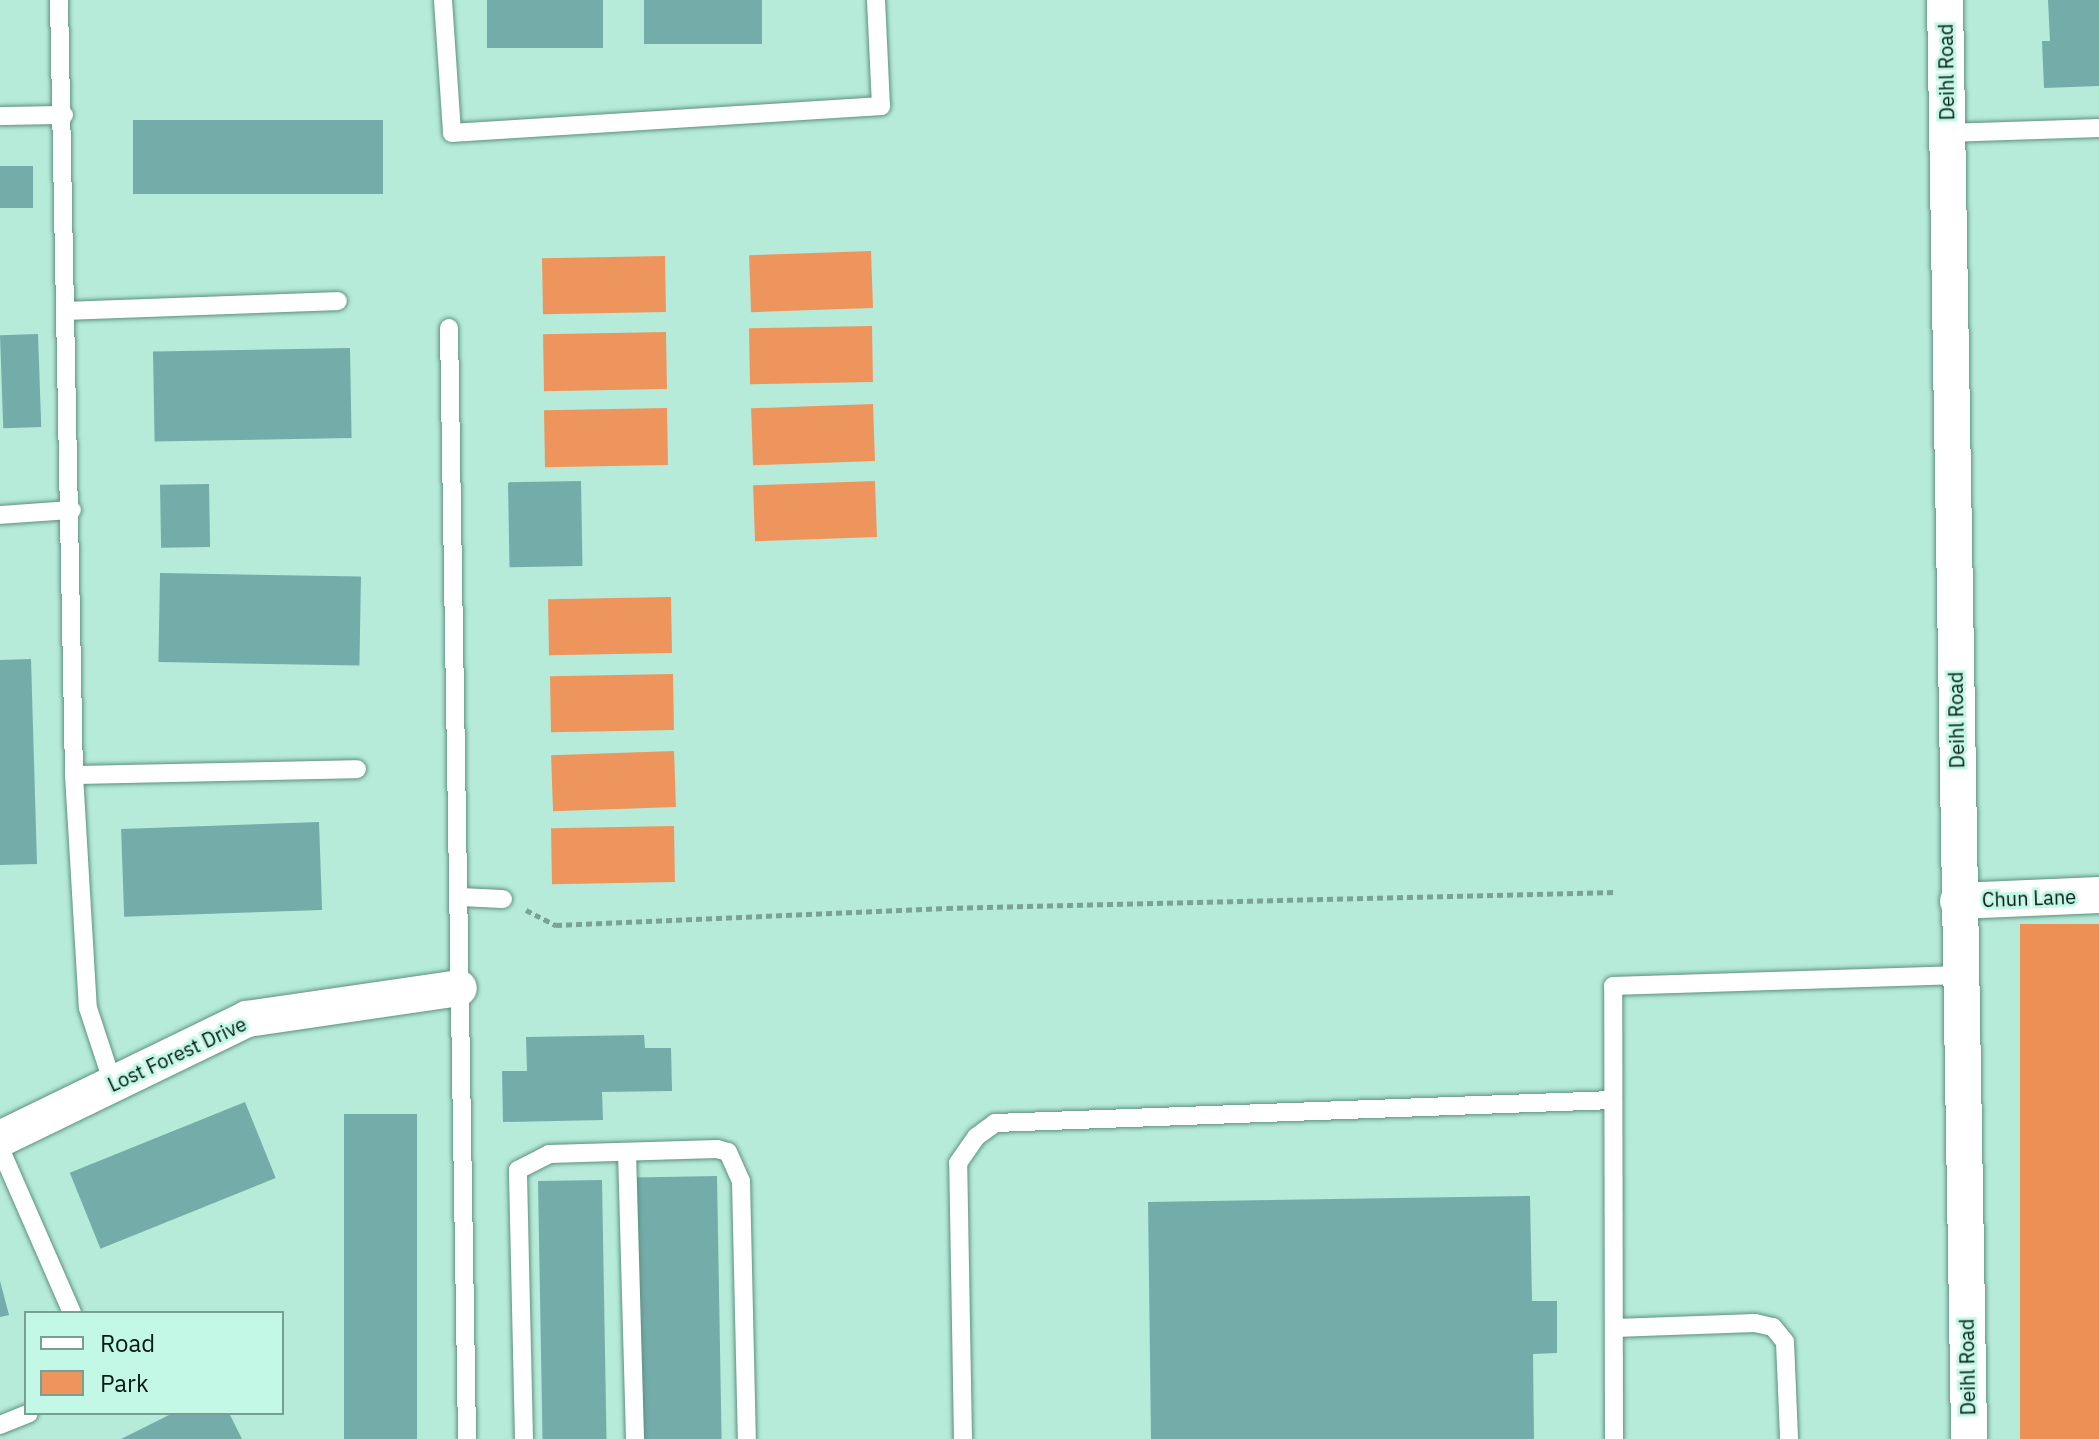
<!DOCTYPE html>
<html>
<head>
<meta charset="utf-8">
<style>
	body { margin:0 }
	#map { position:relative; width:2099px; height:1439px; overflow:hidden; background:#b6ebd9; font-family:"IBM Plex Sans",sans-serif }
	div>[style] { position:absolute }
	.green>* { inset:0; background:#ee955d; transform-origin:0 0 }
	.forest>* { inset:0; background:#ed9055; transform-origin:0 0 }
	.building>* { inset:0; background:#74aca9; transform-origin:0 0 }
	.path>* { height:5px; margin-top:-2.5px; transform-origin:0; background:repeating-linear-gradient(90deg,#7aa396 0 6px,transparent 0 10px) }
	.roads { filter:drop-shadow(0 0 2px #5e9080) drop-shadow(0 0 2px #5e9080) }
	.service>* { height:18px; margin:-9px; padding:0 9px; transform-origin:9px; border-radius:9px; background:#fff }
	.minor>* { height:36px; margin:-18px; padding:0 18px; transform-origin:18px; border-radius:18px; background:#fff }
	span { translate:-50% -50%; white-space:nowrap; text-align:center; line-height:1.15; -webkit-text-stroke:6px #c3f8e6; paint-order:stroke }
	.street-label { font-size:20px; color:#051913 }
	.legend { position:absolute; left:24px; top:1311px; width:260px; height:104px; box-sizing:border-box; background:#c3f8e6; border:2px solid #779f92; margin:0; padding:10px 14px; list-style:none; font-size:24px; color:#051913 }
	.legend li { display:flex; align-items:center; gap:16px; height:40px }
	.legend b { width:40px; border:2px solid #779f92 }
</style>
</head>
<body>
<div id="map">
	<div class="green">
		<div style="left:871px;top:251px;width:57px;height:122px;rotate:88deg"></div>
		<div style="left:665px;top:256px;width:56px;height:123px;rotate:89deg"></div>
		<div style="left:872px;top:326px;width:56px;height:123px;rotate:89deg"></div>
		<div style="left:666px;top:332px;width:57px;height:123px;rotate:89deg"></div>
		<div style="left:873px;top:404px;width:57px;height:122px;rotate:88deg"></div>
		<div style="left:667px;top:408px;width:57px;height:123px;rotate:89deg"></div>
		<div style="left:875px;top:481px;width:56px;height:122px;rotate:88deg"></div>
		<div style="left:671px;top:597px;width:56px;height:123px;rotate:89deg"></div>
		<div style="left:673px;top:674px;width:56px;height:123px;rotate:89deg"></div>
		<div style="left:674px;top:751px;width:56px;height:123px;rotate:88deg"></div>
		<div style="left:674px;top:826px;width:56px;height:123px;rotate:89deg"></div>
	</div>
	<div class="forest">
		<div style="left:2099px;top:924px;width:515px;height:79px;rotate:90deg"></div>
	</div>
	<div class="building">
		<div style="left:487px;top:0;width:116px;height:48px"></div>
		<div style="left:644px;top:0;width:118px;height:44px"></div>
		<div style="clip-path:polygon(2048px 0,2099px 0,2099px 86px,2044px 88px,2042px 41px,2050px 41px)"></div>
		<div style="left:133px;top:120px;width:250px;height:74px"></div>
		<div style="left:0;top:166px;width:33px;height:42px"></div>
		<div style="left:38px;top:334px;width:93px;height:38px;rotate:88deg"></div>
		<div style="left:350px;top:348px;width:90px;height:197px;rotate:89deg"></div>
		<div style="left:581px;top:481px;width:85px;height:73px;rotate:89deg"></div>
		<div style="left:209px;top:484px;width:63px;height:49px;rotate:89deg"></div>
		<div style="left:160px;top:573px;width:201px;height:89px;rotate:1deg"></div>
		<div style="clip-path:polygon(31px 659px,37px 864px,0 865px,0 660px)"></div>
		<div style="left:319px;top:822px;width:88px;height:198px;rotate:88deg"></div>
		<div style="clip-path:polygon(644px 1035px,645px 1048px,671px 1048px,672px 1091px,602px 1092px,603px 1120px,503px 1122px,502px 1071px,527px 1071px,526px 1037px)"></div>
		<div style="left:245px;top:1102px;width:82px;height:189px;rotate:68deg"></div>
		<div style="left:344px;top:1114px;width:73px;height:325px"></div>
		<div style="left:717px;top:1176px;width:263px;height:82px;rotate:89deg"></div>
		<div style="left:602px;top:1180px;width:259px;height:64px;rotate:89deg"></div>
		<div style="clip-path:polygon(1530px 1196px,1532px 1301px,1557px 1301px,1557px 1353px,1533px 1354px,1534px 1439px,1151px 1439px,1148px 1202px)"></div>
		<div style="clip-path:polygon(0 1281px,9px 1315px,0 1317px)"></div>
		<div style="clip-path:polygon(173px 1413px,229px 1413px,242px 1439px,121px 1439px)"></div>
	</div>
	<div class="path">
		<div style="left:526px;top:910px;width:34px;rotate:27deg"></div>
		<div style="left:556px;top:925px;width:391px;rotate:-2.5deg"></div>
		<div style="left:947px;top:908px;width:670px;rotate:-1.37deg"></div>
	</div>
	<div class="roads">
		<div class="service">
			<div style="left:59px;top:0;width:775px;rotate:88.89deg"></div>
			<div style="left:74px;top:775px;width:233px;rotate:86.6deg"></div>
			<div style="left:88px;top:1008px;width:80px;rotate:71.8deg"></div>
			<div style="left:443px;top:0;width:133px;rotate:86.1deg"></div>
			<div style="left:452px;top:133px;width:430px;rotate:-3.6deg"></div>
			<div style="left:881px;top:106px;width:106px;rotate:-92.7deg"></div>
			<div style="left:0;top:116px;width:64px;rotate:-0.9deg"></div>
			<div style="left:1947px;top:133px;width:152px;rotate:-1.9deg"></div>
			<div style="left:66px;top:311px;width:272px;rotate:-2.1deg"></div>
			<div style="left:449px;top:328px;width:1111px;rotate:89.07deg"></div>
			<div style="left:0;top:515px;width:72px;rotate:-4deg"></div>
			<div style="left:74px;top:775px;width:283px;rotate:-1.2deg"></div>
			<div style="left:459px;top:897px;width:44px;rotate:2.6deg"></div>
			<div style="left:0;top:1148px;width:180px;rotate:66.4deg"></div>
			<div style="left:627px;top:1152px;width:287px;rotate:88.4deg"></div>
			<div style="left:1614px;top:1328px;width:141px;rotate:-2deg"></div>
			<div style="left:1755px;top:1323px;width:18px;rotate:13deg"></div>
			<div style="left:1773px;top:1327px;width:19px;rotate:51deg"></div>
			<div style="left:1785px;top:1342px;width:97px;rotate:87.6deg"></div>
			<div style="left:0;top:1425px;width:31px;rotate:-22deg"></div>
			<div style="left:524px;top:1439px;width:269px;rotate:-91.3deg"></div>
			<div style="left:518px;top:1170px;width:35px;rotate:-27deg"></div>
			<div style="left:549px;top:1154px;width:168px;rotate:-1.7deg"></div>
			<div style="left:717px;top:1149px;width:11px;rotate:15deg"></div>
			<div style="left:728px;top:1152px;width:32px;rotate:66deg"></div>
			<div style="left:741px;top:1181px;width:258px;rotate:88.7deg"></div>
			<div style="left:963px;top:1439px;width:276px;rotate:-91deg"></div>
			<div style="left:958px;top:1163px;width:32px;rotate:-55deg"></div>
			<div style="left:976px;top:1137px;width:24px;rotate:-36deg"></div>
			<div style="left:995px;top:1123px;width:618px;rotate:-2.13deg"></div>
			<div style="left:1614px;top:1439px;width:453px;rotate:-90.1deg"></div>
			<div style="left:1613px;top:986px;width:347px;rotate:-1.8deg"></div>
		</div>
		<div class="minor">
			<div style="left:1945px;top:0;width:1439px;rotate:89.04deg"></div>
			<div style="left:1958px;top:901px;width:141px;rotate:-2.4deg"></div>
			<div style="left:0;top:1139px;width:275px;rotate:-25.9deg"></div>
			<div style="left:247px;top:1019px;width:214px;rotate:-8.3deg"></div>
		</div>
	</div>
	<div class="street-label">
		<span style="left:1946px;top:72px;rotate:-91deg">Deihl Road</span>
		<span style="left:1956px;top:720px;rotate:-91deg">Deihl Road</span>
		<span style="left:2029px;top:898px;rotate:-2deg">Chun Lane</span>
		<span style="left:177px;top:1054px;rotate:-25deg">Lost Forest Drive</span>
		<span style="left:1967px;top:1367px;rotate:-91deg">Deihl Road</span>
	</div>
	<ul class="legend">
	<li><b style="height:10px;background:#fff"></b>Road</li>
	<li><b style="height:22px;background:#ee955d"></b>Park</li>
	</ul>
</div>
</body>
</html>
